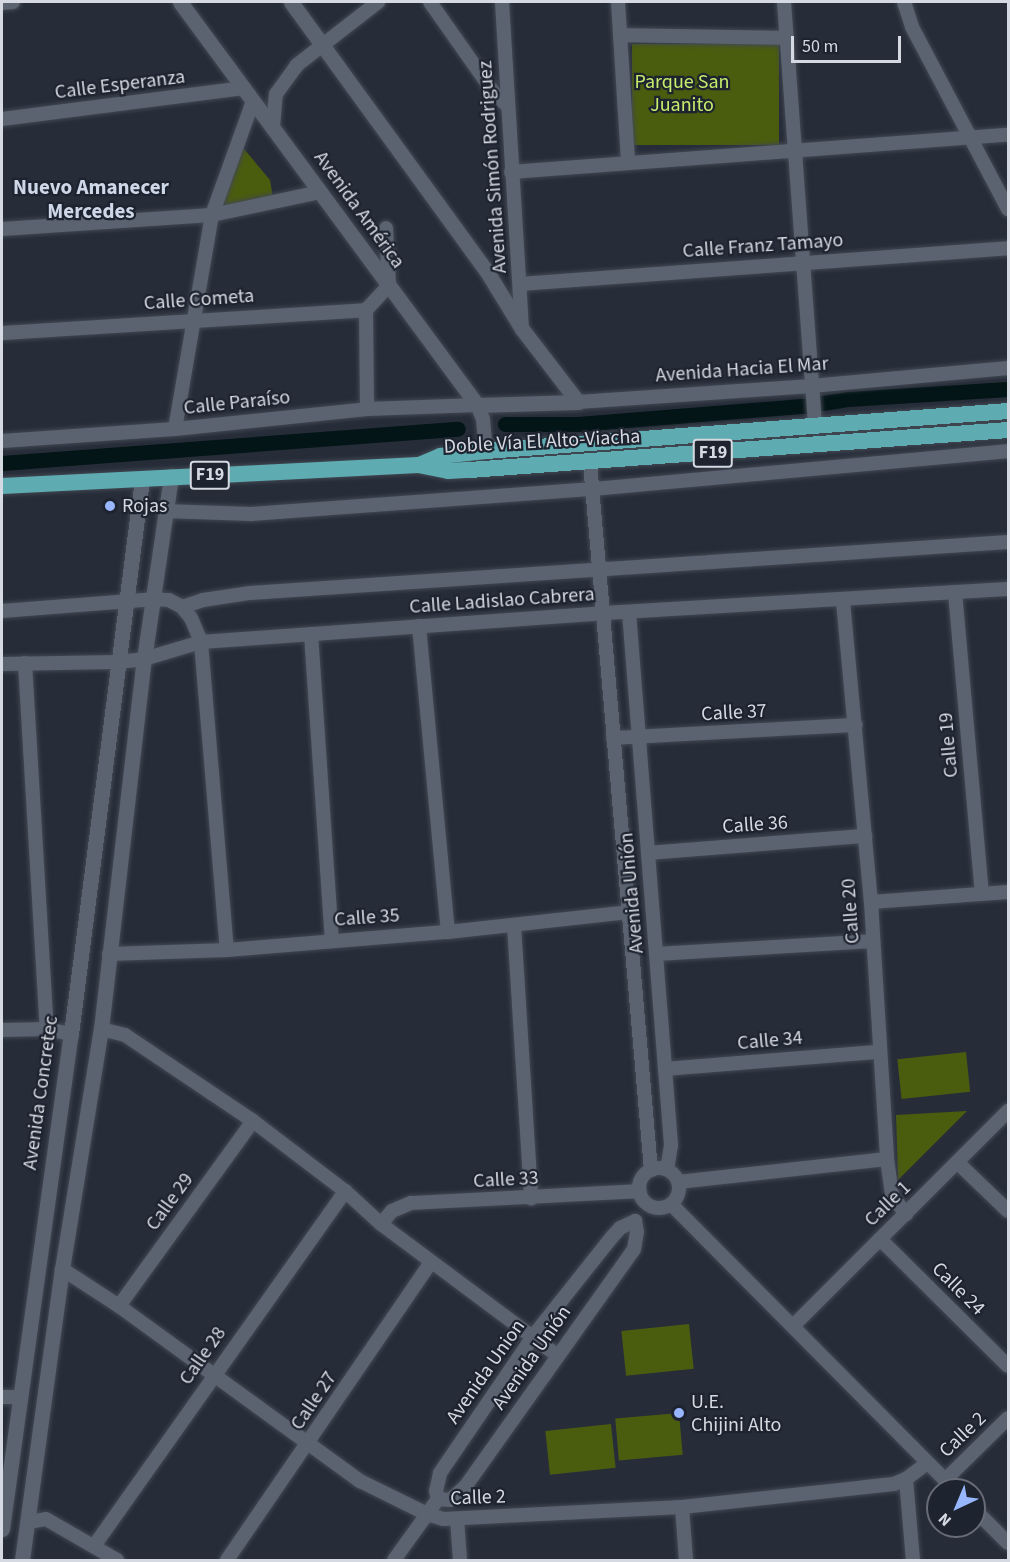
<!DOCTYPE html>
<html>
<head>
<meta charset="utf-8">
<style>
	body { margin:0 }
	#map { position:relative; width:1010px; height:1562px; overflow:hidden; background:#262d39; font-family:"Source Sans 3",sans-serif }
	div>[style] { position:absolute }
	.green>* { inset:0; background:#4a5d0f; transform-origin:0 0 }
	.canal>* { height:15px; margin:-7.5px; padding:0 7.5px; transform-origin:7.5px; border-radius:7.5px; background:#031516 }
	.roads { filter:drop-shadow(0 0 2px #424852) drop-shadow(0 0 2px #424852) }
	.minor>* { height:14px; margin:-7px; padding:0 7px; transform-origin:7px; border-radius:7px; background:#5b6371 }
	.minor>.ring { margin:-7px; padding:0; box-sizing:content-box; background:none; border:14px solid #5b6371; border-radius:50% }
	.tertiary>* { height:15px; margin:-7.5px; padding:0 7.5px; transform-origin:7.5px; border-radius:7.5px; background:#5b6371 }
	.trunk>* { height:16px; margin:-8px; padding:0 8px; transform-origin:8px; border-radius:8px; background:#5eacb2 }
	.dots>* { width:16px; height:16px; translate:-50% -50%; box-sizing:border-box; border:3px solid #1d232f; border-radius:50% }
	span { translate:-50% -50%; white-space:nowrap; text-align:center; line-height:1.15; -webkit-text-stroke:4.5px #1d232f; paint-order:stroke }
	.shield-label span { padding:2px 4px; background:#1d232f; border:2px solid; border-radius:4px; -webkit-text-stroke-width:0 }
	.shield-label { font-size:18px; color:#d5d9e1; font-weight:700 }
	.park-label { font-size:20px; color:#c7ec6d }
	.street-label { font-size:20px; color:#d5d9e1 }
	.poi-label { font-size:20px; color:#d5d9e1 }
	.left { translate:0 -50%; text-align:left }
	.neighbourhood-label { font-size:21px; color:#ced7e7; font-weight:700 }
	.frame { position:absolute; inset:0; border:3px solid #d5d9e1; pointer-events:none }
	.north { position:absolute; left:926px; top:1478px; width:60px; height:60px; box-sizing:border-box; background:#1d232f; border:2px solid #676c76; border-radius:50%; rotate:224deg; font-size:16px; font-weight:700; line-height:24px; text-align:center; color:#d5d9e1 }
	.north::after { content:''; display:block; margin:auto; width:21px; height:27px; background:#97b6fd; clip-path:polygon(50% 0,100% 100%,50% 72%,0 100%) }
	.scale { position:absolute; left:791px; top:36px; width:110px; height:27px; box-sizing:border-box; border:3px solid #d5d9e1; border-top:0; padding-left:8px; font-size:18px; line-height:21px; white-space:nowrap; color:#d5d9e1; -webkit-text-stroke:4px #1d232f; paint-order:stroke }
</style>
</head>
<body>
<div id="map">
	<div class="green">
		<div style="left:632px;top:44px;width:147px;height:101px"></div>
		<div style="clip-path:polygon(233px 136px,270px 180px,273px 198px,219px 207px)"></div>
		<div style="left:966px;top:1052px;width:40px;height:69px;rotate:84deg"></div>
		<div style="clip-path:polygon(967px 1111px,898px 1180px,896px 1115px)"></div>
		<div style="left:689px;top:1324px;width:45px;height:68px;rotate:84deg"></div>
		<div style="left:679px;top:1413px;width:42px;height:64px;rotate:85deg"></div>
		<div style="left:611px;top:1424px;width:44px;height:66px;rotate:84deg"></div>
	</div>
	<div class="canal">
		<div style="left:505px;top:424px;width:73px"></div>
		<div style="left:578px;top:424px;width:227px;rotate:-4.6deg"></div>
		<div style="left:804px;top:406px;width:45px;rotate:-9deg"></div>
		<div style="left:848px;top:399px;width:160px;rotate:-3.6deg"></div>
		<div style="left:2px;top:463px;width:457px;rotate:-4.3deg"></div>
	</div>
	<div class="roads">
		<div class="minor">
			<div style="left:430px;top:2px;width:111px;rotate:54.9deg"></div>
			<div style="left:494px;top:93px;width:18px;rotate:43deg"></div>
			<div style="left:502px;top:2px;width:328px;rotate:86.5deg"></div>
			<div style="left:618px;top:2px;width:159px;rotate:86.4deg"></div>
			<div style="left:784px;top:2px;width:426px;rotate:85.8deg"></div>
			<div style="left:904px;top:2px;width:26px;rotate:72deg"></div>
			<div style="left:912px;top:27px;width:206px;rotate:62.2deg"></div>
			<div style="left:2px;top:3px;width:11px;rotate:-5deg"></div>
			<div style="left:620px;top:35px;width:166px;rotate:1deg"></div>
			<div style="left:2px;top:119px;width:244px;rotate:-7.3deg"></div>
			<div style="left:273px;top:127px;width:33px;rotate:-85deg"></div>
			<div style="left:276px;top:94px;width:36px;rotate:-54deg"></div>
			<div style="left:297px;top:65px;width:103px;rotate:-37.9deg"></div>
			<div style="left:511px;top:172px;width:498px;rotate:-4.3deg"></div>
			<div style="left:2px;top:229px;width:210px;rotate:-3.8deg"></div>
			<div style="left:212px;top:215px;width:110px;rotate:-12deg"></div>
			<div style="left:520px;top:284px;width:489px;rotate:-4.2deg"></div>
			<div style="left:366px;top:310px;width:99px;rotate:89.4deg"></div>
			<div style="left:2px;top:333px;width:365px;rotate:-3.6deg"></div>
			<div style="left:366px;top:310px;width:34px;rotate:-47deg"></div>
			<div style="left:389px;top:285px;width:57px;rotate:-93deg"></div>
			<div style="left:578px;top:402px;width:234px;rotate:-3.9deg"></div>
			<div style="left:811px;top:386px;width:198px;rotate:-5.2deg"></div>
			<div style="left:175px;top:429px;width:217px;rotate:-80.2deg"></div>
			<div style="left:212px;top:215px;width:121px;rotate:-70.2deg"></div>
			<div style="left:2px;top:441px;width:173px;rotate:-4deg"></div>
			<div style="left:175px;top:429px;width:193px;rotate:-5.9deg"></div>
			<div style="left:367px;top:409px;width:110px;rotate:-2.1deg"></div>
			<div style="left:477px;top:405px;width:15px;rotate:67deg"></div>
			<div style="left:483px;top:419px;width:32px;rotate:85deg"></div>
			<div style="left:590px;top:463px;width:710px;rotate:85.07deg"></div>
			<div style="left:164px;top:511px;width:87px;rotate:2deg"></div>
			<div style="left:251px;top:514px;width:343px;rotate:-4.2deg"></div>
			<div style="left:593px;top:489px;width:417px;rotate:-5.2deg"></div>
			<div style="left:955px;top:592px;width:303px;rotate:84.9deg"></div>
			<div style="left:843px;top:601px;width:302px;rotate:84.7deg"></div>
			<div style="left:871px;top:902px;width:257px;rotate:86.4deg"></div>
			<div style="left:887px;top:1159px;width:37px;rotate:82deg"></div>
			<div style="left:892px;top:1196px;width:23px;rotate:52deg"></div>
			<div style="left:182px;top:607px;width:22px;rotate:-18deg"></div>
			<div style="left:203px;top:600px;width:48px;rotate:-8.5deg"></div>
			<div style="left:250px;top:593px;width:760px;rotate:-3.85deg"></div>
			<div style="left:2px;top:611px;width:151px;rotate:-4.5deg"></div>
			<div style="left:153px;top:599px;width:16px;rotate:4deg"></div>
			<div style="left:169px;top:600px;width:15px;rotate:28deg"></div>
			<div style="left:182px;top:607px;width:14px;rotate:51deg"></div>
			<div style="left:191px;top:618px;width:26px;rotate:67deg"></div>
			<div style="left:201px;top:642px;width:309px;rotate:85.2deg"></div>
			<div style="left:629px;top:612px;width:535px;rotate:85.49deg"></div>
			<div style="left:671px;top:1145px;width:25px;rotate:99deg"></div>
			<div style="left:419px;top:626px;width:307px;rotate:84.6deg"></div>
			<div style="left:311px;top:634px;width:306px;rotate:86.1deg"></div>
			<div style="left:25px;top:663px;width:367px;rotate:86.6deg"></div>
			<div style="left:2px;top:664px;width:115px;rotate:-1deg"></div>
			<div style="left:117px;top:662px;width:27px;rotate:-6deg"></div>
			<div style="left:144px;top:659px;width:59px;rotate:-16.6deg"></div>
			<div style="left:201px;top:642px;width:403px;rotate:-4.1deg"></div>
			<div style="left:603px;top:613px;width:406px;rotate:-3.4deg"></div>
			<div style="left:613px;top:738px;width:243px;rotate:-3.1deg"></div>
			<div style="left:648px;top:853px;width:218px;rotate:-4.5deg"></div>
			<div style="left:871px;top:902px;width:137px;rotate:-4.2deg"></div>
			<div style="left:514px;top:925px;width:274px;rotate:86.4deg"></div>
			<div style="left:109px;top:954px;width:118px;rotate:-1.9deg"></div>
			<div style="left:227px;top:950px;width:222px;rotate:-4.7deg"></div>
			<div style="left:448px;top:932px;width:181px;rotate:-6.3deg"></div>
			<div style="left:656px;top:954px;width:217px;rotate:-3.4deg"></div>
			<div style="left:101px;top:1029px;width:25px;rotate:14deg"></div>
			<div style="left:125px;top:1035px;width:154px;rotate:33.9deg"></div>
			<div style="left:253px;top:1121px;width:116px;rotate:37.3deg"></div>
			<div style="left:345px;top:1191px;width:49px;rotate:42.5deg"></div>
			<div style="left:381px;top:1224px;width:219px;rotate:36.7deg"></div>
			<div style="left:2px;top:1030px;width:45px;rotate:-1.3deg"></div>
			<div style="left:47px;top:1029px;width:25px;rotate:12deg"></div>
			<div style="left:665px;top:1069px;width:214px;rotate:-4.6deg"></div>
			<div style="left:958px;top:1163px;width:69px;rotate:43.8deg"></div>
			<div class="ring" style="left:639px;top:1168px;width:26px;height:26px"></div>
			<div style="left:678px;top:1182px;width:210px;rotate:-6.3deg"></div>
			<div style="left:671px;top:1204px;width:403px;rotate:45.2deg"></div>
			<div style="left:381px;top:1224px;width:17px;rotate:-50deg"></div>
			<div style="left:392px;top:1211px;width:21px;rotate:-23deg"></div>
			<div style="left:411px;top:1203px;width:229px;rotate:-3deg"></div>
			<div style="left:880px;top:1239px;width:180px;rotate:44.8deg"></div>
			<div style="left:62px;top:1269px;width:68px;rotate:33deg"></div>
			<div style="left:119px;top:1306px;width:298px;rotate:36deg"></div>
			<div style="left:360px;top:1481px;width:75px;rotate:26.2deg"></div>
			<div style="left:427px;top:1514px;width:17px;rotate:17deg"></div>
			<div style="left:443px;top:1519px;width:239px;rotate:-2.9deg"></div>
			<div style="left:682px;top:1507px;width:213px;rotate:-6.2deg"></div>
			<div style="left:894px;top:1484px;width:13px;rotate:-23deg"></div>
			<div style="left:906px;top:1479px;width:26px;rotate:-37deg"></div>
			<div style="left:119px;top:1306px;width:228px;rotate:-54.1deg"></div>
			<div style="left:794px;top:1325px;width:303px;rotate:-45deg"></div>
			<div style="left:2px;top:1397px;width:19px"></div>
			<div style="left:906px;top:1479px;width:81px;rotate:85.1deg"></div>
			<div style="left:945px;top:1480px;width:88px;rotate:-44.5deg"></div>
			<div style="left:438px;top:1499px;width:12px;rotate:5deg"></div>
			<div style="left:450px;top:1500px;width:20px;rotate:-41deg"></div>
			<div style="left:465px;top:1487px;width:292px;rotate:-54.6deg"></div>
			<div style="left:634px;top:1249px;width:17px;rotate:-80deg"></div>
			<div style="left:637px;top:1232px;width:11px;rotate:-100deg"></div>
			<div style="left:682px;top:1507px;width:53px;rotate:85.7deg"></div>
			<div style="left:974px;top:1509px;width:48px;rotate:45deg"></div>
			<div style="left:457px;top:1519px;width:41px;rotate:85.8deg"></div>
			<div style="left:28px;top:1522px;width:18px;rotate:-9deg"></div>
			<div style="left:46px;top:1519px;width:82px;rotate:30deg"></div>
			<div style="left:94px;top:1546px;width:435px;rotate:-54.7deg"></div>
			<div style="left:227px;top:1560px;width:361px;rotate:-55.6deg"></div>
			<div style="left:394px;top:1560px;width:75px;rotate:-54.2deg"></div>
			<div style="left:438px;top:1499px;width:8px;rotate:-104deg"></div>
			<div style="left:436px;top:1491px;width:18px;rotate:-77deg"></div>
			<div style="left:440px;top:1473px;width:167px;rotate:-55.7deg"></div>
			<div style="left:534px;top:1335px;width:125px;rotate:-51.5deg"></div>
			<div style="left:612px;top:1237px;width:12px;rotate:-48deg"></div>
			<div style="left:620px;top:1228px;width:17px;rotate:-25deg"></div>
		</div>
		<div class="tertiary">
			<div style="left:180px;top:2px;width:501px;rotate:53.61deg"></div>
			<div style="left:477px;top:405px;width:101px;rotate:-1.7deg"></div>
			<div style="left:291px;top:2px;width:331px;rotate:54deg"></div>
			<div style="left:486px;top:270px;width:69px;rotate:58.6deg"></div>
			<div style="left:522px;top:329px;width:92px;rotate:52.5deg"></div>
			<div style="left:2px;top:1529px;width:500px;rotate:-82.1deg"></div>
			<div style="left:71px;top:1034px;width:560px;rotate:-82.71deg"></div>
			<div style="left:22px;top:1560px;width:294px;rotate:-82.2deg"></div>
			<div style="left:62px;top:1269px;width:243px;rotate:-80.8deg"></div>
			<div style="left:101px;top:1029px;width:372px;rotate:-83.4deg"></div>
			<div style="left:144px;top:659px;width:185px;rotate:-81.6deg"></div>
		</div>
		<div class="trunk">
			<div style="left:419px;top:465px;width:23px;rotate:-23deg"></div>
			<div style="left:440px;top:456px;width:46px;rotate:-6.2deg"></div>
			<div style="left:486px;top:451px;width:524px;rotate:-4.38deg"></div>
			<div style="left:2px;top:486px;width:417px;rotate:-2.9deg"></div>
			<div style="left:418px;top:465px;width:31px;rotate:11deg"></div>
			<div style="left:448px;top:471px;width:22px;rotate:-3deg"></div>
			<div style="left:470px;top:470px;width:539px;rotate:-4.25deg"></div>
		</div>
	</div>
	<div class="dots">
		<div style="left:110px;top:506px;background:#97b6fd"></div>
		<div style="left:679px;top:1413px;background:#97b6fd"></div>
	</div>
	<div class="shield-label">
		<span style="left:713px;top:453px">F19</span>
		<span style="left:210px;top:475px">F19</span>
	</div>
	<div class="park-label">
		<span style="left:682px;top:94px">Parque San<br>Juanito</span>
	</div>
	<div class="street-label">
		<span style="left:120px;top:85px;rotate:-7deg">Calle Esperanza</span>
		<span style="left:493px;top:167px;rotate:-94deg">Avenida Simón Rodriguez</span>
		<span style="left:359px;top:210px;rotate:54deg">Avenida América</span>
		<span style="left:763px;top:246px;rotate:-4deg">Calle Franz Tamayo</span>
		<span style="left:199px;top:300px;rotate:-4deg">Calle Cometa</span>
		<span style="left:742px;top:370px;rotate:-4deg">Avenida Hacia El Mar</span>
		<span style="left:237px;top:403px;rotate:-6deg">Calle Paraíso</span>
		<span style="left:542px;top:442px;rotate:-3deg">Doble Vía El Alto-Viacha</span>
		<span style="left:502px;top:601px;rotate:-4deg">Calle Ladislao Cabrera</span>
		<span style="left:734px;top:713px;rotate:-3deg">Calle 37</span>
		<span style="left:949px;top:745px;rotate:-95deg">Calle 19</span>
		<span style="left:755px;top:825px;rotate:-4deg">Calle 36</span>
		<span style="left:632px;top:893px;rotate:-95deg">Avenida Unión</span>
		<span style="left:851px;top:911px;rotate:-94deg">Calle 20</span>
		<span style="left:367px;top:918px;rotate:-4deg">Calle 35</span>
		<span style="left:770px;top:1041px;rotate:-5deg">Calle 34</span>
		<span style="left:41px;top:1093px;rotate:-82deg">Avenida Concretec</span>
		<span style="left:506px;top:1180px;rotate:-3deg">Calle 33</span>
		<span style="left:170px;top:1202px;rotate:-54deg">Calle 29</span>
		<span style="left:888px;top:1204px;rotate:-44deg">Calle 1</span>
		<span style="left:958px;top:1289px;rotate:45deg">Calle 24</span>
		<span style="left:203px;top:1356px;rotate:-55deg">Calle 28</span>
		<span style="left:532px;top:1358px;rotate:-55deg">Avenida Unión</span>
		<span style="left:486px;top:1372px;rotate:-55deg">Avenida Union</span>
		<span style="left:314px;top:1401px;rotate:-56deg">Calle 27</span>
		<span style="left:963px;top:1435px;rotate:-44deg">Calle 2</span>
		<span style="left:478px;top:1498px;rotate:-2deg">Calle 2</span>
	</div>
	<div class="poi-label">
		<span class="left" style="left:122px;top:506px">Rojas</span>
		<span class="left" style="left:691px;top:1414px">U.E.<br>Chijini Alto</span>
	</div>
	<div class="neighbourhood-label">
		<span style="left:91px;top:199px">Nuevo Amanecer<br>Mercedes</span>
	</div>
	<div class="frame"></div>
	<div class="north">N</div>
	<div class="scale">50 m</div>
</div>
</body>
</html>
